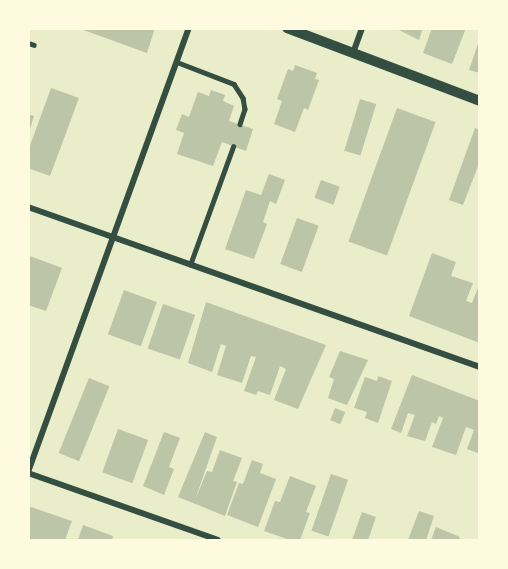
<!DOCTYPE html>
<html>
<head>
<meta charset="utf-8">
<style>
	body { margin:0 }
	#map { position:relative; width:508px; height:569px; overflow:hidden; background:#e9edc9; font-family:Helvetica,sans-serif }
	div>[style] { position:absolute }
	.building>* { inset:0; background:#bcc5a7; transform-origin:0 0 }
	.service>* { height:4.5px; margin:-2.25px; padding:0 2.25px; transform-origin:2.25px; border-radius:2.25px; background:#344e41 }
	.minor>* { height:6px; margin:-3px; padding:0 3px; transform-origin:3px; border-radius:3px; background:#344e41 }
	.tertiary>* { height:10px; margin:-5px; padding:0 5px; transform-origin:5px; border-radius:5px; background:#344e41 }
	span { translate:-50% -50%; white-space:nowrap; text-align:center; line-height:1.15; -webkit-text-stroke:5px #fefae0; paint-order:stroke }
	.frame { position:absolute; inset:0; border:30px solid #fefae0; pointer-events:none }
</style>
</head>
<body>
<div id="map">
	<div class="building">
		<div style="clip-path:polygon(78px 28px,155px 28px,147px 53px)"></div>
		<div style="clip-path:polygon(395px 28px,423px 28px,419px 40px)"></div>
		<div style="clip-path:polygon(432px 28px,466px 28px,452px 64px,423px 53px)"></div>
		<div style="clip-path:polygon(479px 41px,480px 41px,480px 73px,469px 70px)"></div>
		<div style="clip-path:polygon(295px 65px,317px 73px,315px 79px,319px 80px,308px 110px,304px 108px,295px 132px,274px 124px,282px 101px,277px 99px,288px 69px,293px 71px)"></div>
		<div style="clip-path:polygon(51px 88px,79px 98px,50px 176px,28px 168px,28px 151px)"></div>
		<div style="clip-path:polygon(211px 90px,225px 95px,223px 101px,234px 106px,229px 121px,253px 129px,246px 151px,222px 142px,213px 166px,177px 154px,184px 133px,176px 130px,182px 114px,189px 117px,198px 92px,209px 96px)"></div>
		<div style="left:360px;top:99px;width:17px;height:54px;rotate:17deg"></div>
		<div style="left:397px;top:108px;width:41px;height:142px;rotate:20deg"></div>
		<div style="clip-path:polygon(28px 114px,34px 116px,29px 132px,28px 132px)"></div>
		<div style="clip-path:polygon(475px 128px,480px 130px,480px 161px,463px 205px,449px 200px)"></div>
		<div style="clip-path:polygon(269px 174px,285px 180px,276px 204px,270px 201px,263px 222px,267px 224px,254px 259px,225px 249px,246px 190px,261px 195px)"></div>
		<div style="left:321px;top:180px;width:20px;height:19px;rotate:20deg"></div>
		<div style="left:297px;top:218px;width:23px;height:49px;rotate:20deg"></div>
		<div style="clip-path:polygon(432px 253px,456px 262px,451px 276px,473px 283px,466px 301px,472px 303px,480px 283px,480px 343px,409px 316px)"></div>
		<div style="clip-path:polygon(30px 256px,62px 268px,46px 311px,28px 305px)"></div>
		<div style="left:124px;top:290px;width:35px;height:47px;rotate:20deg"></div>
		<div style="clip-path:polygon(206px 302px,326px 345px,298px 409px,274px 400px,286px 369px,280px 366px,270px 395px,258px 391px,256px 395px,244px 391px,256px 357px,251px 356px,242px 383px,217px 375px,226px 346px,221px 344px,212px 372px,188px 363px)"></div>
		<div style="left:163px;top:304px;width:34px;height:47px;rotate:19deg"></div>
		<div style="clip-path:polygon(340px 351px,368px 360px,347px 405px,328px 398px,334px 379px,329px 377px)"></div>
		<div style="clip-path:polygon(412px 375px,480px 401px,478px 453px,467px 449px,474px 430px,466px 427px,456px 455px,432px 447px,443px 418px,439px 416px,436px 424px,432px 422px,425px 441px,407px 436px,415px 415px,411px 414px,408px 413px,401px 433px,391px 429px)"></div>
		<div style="clip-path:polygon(378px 376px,392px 381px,378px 423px,365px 418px,367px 412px,354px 408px,365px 377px,377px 381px)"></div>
		<div style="left:89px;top:378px;width:22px;height:81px;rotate:22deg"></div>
		<div style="left:335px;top:408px;width:11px;height:13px;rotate:22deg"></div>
		<div style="left:118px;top:429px;width:32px;height:46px;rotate:20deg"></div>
		<div style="clip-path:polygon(164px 432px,180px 438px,169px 467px,174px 469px,164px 495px,143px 486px)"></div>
		<div style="clip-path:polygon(205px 432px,217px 437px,195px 500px,207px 471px,212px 472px,220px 450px,242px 458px,233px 481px,237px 482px,225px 516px,178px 497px)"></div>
		<div style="clip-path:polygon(252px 460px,263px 464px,260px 473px,276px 479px,258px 527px,227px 515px,239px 483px,243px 484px)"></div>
		<div style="left:331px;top:474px;width:18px;height:60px;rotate:19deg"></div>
		<div style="clip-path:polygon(290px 476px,316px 486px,306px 512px,310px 513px,300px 540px,290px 540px,264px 531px,275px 501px,280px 502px)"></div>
		<div style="clip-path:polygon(28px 506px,72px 521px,65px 540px,28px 540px)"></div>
		<div style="clip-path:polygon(419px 511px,434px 516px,426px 540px,408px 540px)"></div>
		<div style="clip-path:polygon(362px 512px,376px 517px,368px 540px,352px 540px)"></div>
		<div style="clip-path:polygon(83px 525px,113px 536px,112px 540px,78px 540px)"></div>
		<div style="clip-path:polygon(436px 527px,460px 537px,459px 540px,431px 540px)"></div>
	</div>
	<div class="service">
		<div style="left:28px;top:43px;width:6px;rotate:18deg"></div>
		<div style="left:177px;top:62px;width:61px;rotate:21.1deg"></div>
		<div style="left:234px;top:84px;width:17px;rotate:57deg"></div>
		<div style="left:243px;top:98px;width:11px;rotate:80deg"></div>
		<div style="left:245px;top:109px;width:16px;rotate:108deg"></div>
		<div style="left:190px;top:265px;width:126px;rotate:-70deg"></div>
	</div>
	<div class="minor">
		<div style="left:353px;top:53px;width:27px;rotate:-70deg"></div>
		<div style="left:28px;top:207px;width:479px;rotate:19.5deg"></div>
		<div style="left:28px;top:472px;width:472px;rotate:-70.1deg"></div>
		<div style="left:28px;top:473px;width:201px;rotate:19.4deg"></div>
	</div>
	<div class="tertiary">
		<div style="left:287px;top:28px;width:206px;rotate:20.7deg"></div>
	</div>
	<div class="frame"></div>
</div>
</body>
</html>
